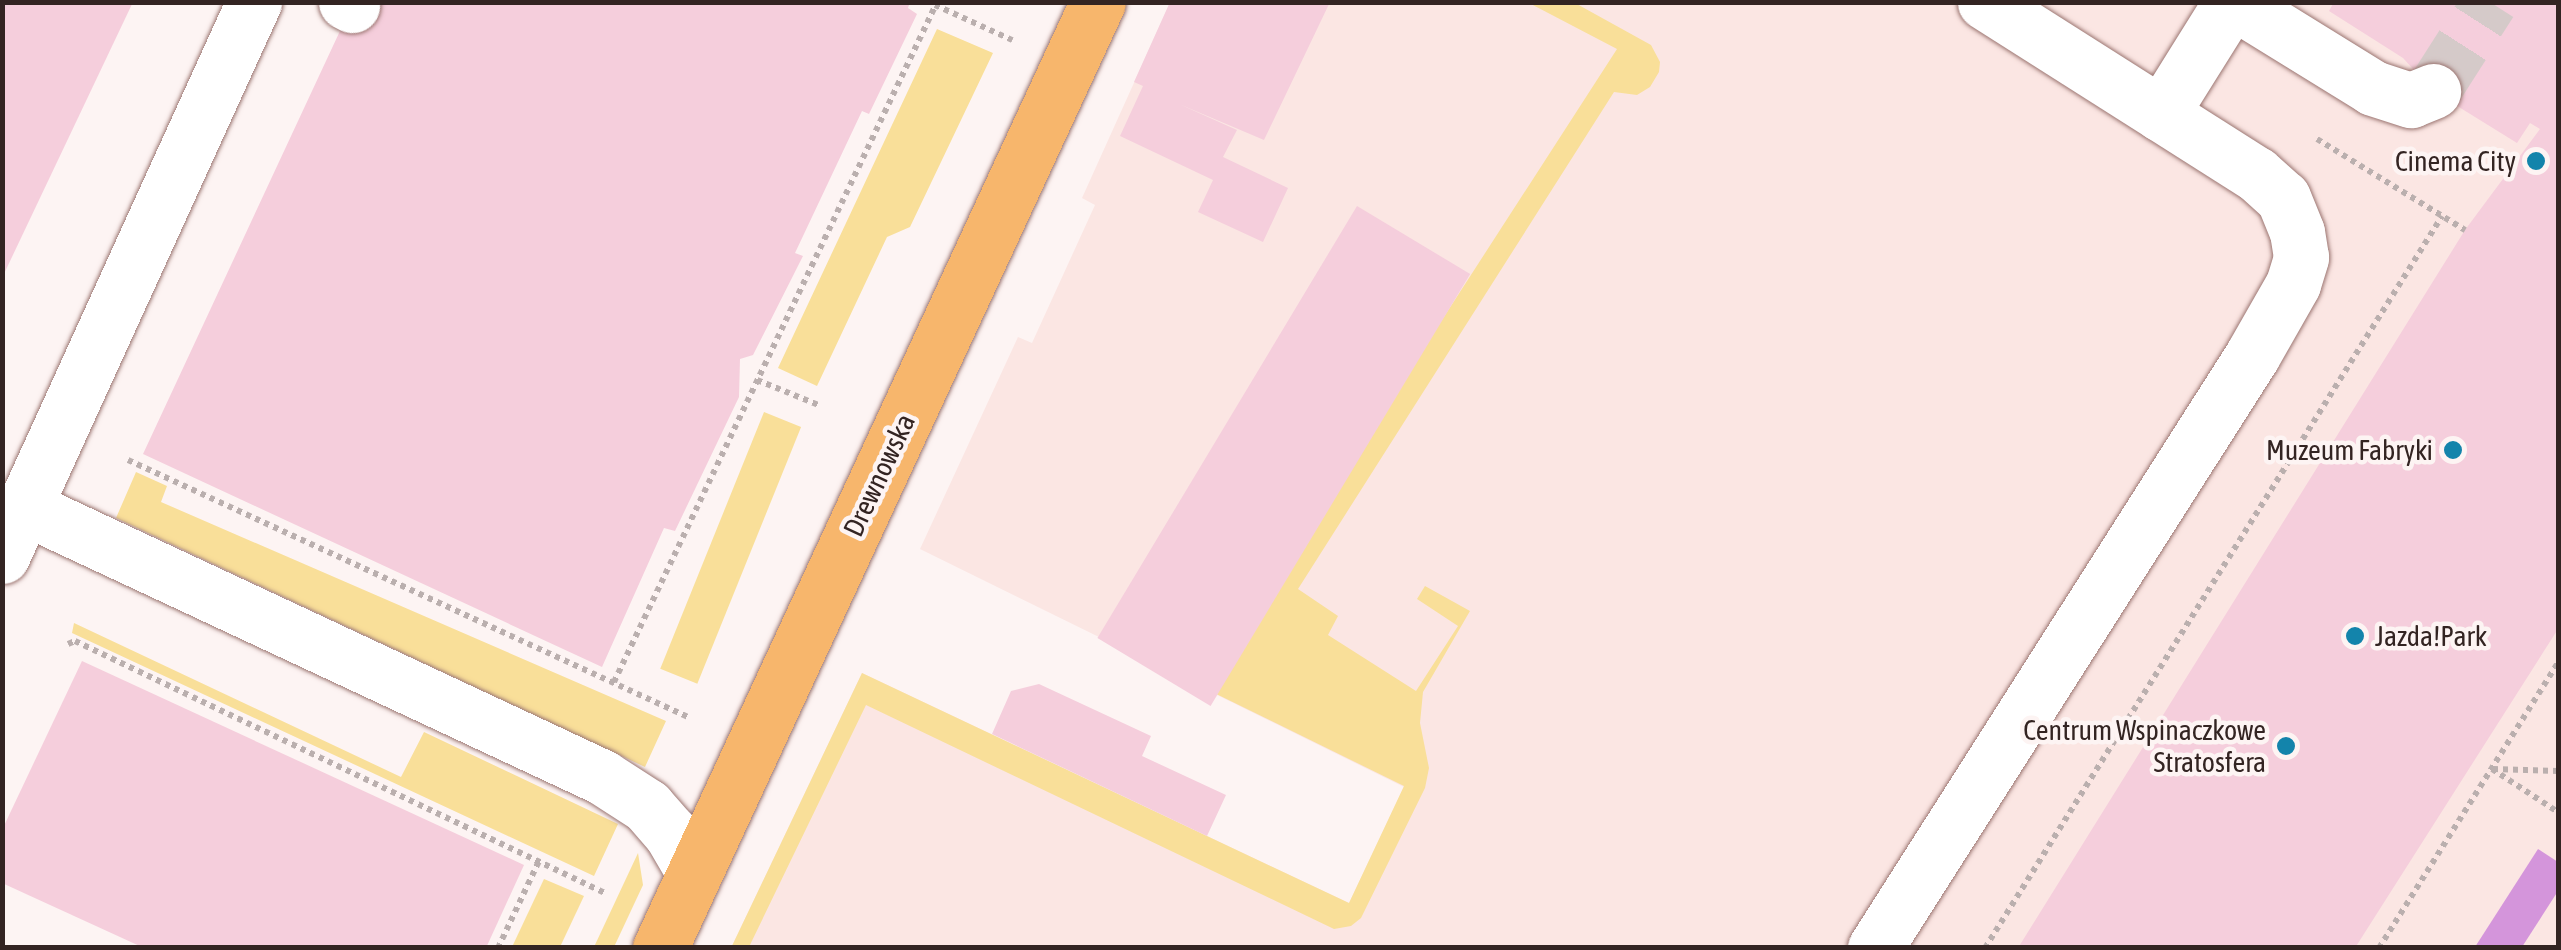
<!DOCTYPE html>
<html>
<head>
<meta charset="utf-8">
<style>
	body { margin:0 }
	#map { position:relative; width:2561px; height:950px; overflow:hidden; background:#fdf4f3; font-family:"Asap Condensed",sans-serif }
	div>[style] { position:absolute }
	.built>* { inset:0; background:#fbe6e3 }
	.green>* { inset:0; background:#f9df99; transform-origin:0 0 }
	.water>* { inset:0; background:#d495db }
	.building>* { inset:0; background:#f5cedc; transform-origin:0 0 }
	.minor-tunnel>* { height:55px; margin-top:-27.5px; transform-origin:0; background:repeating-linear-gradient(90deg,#d5cac9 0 55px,transparent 0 83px) }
	.path>* { height:6px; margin-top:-3px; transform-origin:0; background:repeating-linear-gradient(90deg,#baafae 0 5px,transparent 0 10px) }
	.roads { filter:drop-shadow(0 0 2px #9b7571) drop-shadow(0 0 2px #9b7571) }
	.minor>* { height:55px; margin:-27.5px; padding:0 27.5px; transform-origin:27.5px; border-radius:27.5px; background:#fff }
	.major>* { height:55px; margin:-27.5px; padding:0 27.5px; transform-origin:27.5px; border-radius:27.5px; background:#f7b66c }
	.dots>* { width:28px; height:28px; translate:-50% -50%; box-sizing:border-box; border:5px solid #fdf4f3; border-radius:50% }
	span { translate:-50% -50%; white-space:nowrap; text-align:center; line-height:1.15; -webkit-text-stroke:9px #fdf4f3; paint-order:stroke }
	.poi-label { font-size:28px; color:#332422 }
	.right { translate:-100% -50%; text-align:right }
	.left { translate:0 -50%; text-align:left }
	.street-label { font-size:28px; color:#332422 }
	.frame { position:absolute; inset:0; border:5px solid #332422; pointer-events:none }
</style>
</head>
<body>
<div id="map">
	<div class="built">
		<div style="clip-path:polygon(1170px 3px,2558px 3px,2558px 947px,731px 948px,862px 673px,1349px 903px,1404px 787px,920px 549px,1018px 337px,1032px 343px,1095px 205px,1082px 198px)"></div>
	</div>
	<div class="green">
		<div style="clip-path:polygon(1529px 3px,1575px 3px,1651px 45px,1660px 62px,1659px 72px,1650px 87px,1637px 95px,1614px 92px,1298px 589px,1338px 616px,1328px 635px,1416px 691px,1458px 626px,1417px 599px,1425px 586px,1470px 611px,1423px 692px,1420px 723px,1429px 768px,1425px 788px,1361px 918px,1351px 926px,1334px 929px,866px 705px,749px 947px,731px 948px,862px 673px,1349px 903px,1404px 786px,1204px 688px,1617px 49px)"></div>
		<div style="clip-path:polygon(937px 29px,993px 53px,910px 227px,887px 237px,817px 386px,778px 368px)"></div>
		<div style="left:764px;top:412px;width:40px;height:277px;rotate:22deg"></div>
		<div style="clip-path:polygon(136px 472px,167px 486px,161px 502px,666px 721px,645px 767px,116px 518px)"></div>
		<div style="clip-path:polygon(74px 623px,401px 777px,424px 732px,618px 824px,594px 876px,72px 633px)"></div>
		<div style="clip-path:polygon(638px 853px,643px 885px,614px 947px,594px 947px)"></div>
		<div style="clip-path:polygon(544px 879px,584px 896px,560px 947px,512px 947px)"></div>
	</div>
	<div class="water">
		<div style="clip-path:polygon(2538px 849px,2558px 862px,2558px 891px,2522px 947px,2475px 947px)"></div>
	</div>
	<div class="building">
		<div style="clip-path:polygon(2px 2px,133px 2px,2px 278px)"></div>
		<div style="clip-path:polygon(910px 2px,908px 8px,917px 14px,869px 114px,862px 111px,795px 253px,803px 256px,753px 355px,740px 359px,739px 397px,675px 531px,664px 528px,602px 667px,143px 454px,353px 3px)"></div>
		<div style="clip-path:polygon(1170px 2px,1330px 2px,1264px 140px,1179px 104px,1237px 130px,1223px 157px,1288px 188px,1263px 242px,1198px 212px,1213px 180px,1120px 136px,1143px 86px,1134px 82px)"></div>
		<div style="clip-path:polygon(2334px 2px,2558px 2px,2558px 629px,2355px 948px,2018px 948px,2465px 230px,2540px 129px,2530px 123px,2517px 143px,2433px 91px,2403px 58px,2329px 11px)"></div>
		<div style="left:1357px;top:206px;width:132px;height:504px;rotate:31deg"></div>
		<div style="clip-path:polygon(82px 661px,524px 865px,486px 948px,144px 948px,2px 883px,2px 830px)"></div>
		<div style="clip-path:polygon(1039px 684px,1151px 736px,1142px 756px,1226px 795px,1207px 836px,992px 734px,1011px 691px)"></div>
	</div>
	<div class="minor-tunnel">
		<div style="left:2433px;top:91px;width:106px;rotate:-57.4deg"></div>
	</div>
	<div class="path">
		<div style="left:935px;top:5px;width:85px;rotate:24.4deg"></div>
		<div style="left:2317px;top:139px;width:174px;rotate:31.6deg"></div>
		<div style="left:757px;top:380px;width:69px;rotate:22.1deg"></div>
		<div style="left:128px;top:460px;width:618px;rotate:24.66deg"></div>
		<div style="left:68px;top:644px;width:8px;rotate:-23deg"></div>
		<div style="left:75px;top:641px;width:589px;rotate:25.43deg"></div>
		<div style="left:614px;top:682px;width:753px;rotate:-64.59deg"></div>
		<div style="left:2492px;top:769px;width:79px;rotate:33.1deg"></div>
		<div style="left:2493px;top:769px;width:65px;rotate:1.8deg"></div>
		<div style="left:498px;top:948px;width:96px;rotate:-64.8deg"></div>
		<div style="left:1985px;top:948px;width:863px;rotate:-58.02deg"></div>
		<div style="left:2379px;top:948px;width:337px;rotate:-57.9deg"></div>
	</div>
	<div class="roads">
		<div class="minor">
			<div style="left:346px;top:2px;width:7px;rotate:27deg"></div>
			<div style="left:2234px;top:2px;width:163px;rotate:31.7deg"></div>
			<div style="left:2373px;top:88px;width:40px;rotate:18deg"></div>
			<div style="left:2411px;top:100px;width:24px;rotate:-22deg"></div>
			<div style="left:2161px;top:114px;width:132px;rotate:-58deg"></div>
			<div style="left:26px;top:508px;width:636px;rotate:25.03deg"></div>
			<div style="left:602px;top:777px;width:54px;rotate:32.8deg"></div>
			<div style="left:647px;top:806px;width:35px;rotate:49deg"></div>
			<div style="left:670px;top:832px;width:48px;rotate:59.7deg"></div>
			<div style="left:2px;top:556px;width:609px;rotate:-65.54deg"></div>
			<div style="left:1875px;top:948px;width:702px;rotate:-57.51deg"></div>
			<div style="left:2252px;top:356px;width:83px;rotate:-60.3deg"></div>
			<div style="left:2293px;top:284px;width:28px;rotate:-73deg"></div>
			<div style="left:2301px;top:257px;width:25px;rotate:-99deg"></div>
			<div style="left:2297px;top:232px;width:37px;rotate:-112deg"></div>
			<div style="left:2283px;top:198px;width:36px;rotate:-138deg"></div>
			<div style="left:2256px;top:174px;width:321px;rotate:-147.6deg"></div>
		</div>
		<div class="major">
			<div style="left:660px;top:948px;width:1042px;rotate:-65.16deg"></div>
		</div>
	</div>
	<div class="dots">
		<div style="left:2536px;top:161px;background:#1384ab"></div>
		<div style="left:2453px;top:450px;background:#1384ab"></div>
		<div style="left:2355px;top:636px;background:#1384ab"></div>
		<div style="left:2286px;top:746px;background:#1384ab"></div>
	</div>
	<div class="poi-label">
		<span class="right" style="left:2516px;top:161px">Cinema City</span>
		<span class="right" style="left:2433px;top:450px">Muzeum Fabryki</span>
		<span class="left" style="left:2375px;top:636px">Jazda!Park</span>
		<span class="right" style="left:2266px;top:746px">Centrum Wspinaczkowe<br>Stratosfera</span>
	</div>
	<div class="street-label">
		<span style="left:879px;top:475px;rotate:-65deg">Drewnowska</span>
	</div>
	<div class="frame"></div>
</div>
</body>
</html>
